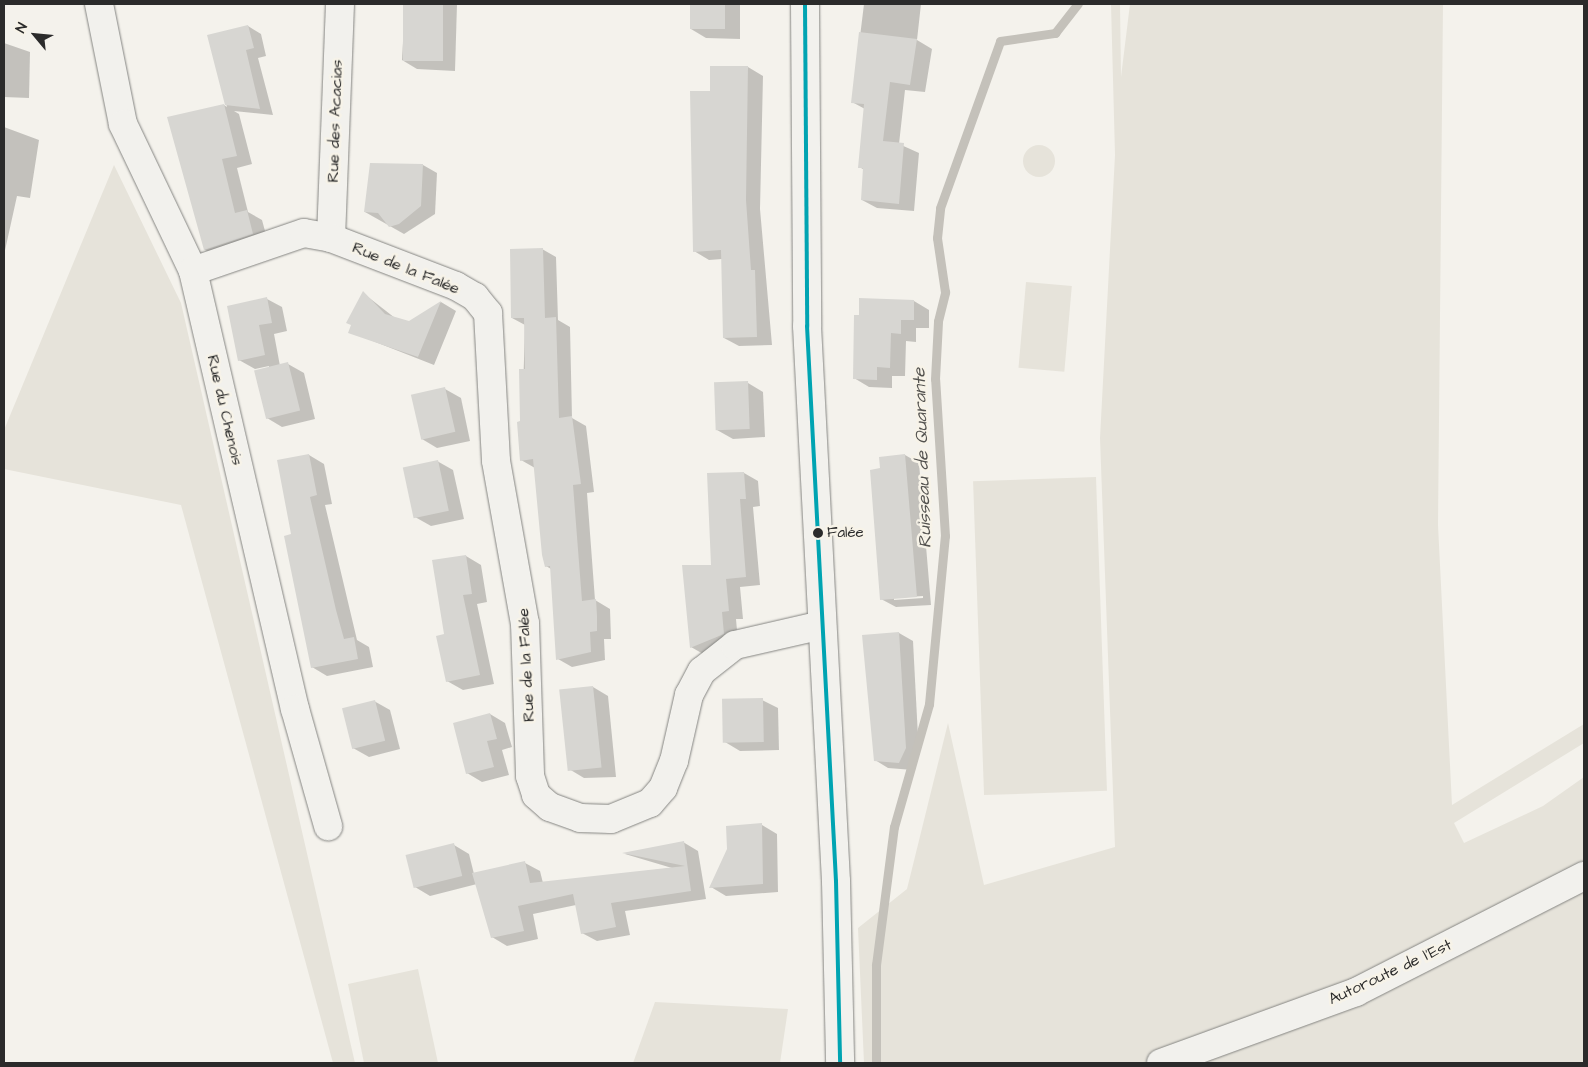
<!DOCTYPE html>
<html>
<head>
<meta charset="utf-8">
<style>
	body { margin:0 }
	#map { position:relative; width:1588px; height:1067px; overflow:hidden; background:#f4f2ec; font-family:"Architects Daughter",sans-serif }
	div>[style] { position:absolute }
	.green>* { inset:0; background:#e6e3da; transform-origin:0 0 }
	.round { border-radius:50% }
	.shadow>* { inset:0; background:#0003 }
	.stream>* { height:9px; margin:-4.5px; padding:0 4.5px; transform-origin:4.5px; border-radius:4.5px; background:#c4c1ba }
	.building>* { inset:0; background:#d7d6d2; transform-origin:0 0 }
	.roads { filter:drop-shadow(0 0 1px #858582) drop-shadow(0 0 1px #858582) }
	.minor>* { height:28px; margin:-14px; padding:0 14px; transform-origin:14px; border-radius:14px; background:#f2f1ed }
	.major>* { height:28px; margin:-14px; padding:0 14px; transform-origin:14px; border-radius:14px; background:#f2f1ed }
	.highway>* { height:28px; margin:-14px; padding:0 14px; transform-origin:14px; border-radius:14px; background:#f2f1ed }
	.bus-1>* { height:4px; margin:-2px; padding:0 2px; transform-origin:2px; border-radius:2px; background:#00a4b2 }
	.dots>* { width:14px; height:14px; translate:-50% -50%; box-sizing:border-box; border:2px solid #f7f3e8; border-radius:50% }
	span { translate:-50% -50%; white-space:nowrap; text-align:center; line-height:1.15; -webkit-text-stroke:5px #f7f3e8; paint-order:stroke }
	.bus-label { font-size:15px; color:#2b2b2b }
	.left { translate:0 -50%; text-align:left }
	.street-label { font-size:16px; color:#2b2b2b }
	.water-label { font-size:18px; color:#53524f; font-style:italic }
	.frame { position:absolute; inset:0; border:5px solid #2b2b2b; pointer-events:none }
	.north { position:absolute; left:10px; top:10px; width:50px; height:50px; -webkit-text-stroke:4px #f7f3e8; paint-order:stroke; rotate:298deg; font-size:14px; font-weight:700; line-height:20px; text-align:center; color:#2b2b2b }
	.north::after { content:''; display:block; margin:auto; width:18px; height:22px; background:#2b2b2b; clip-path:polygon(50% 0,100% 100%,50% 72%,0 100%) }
</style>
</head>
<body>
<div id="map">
	<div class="green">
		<div style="clip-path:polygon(1111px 4px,1120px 4px,1121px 77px,1130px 4px,1443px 4px,1438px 525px,1452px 805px,1584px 724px,1584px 743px,1454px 823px,1464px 843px,1543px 806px,1584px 777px,1584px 1063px,864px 1063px,858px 928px,907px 889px,948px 723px,984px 885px,1115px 847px,1100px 438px,1115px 155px)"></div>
		<div class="round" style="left:1023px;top:145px;width:32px;height:32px"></div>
		<div style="clip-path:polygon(114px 165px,181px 303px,355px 1063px,333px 1063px,181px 505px,4px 469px,4px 430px)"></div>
		<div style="left:1026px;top:282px;width:46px;height:86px;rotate:5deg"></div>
		<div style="left:1096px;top:477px;width:314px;height:123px;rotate:88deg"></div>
		<div style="clip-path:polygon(418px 969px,438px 1063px,364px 1063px,348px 984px)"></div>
		<div style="clip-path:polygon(655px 1002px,788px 1009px,780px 1063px,633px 1063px)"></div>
	</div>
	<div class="shadow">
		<div style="clip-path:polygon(405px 4px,457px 4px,455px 71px,417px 69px,402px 60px)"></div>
		<div style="clip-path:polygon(691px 4px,740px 4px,740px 39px,706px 38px,691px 29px)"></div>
		<div style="clip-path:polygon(864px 4px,921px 4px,917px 40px,932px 49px,925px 92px,905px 90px,899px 144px,919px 153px,914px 211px,877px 208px,862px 200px,865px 170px,859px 167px,865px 109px,852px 102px)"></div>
		<div style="clip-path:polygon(248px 26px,261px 34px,266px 56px,258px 58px,273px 115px,234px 111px,239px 114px,252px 164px,237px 168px,248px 212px,262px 220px,268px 242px,220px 258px,205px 250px,224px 105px,227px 107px,208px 36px)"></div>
		<div style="clip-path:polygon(4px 43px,30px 52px,29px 98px,4px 97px)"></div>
		<div style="clip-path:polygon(748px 67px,763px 76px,760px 209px,772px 345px,739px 346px,724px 338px,722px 259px,709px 260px,694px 251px)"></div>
		<div style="clip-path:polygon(4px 127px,39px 140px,30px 198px,17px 196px,4px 255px)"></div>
		<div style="clip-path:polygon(423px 165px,437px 173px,435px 214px,404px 234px,365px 212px)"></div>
		<div style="clip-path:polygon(542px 249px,556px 257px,558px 320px,570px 327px,572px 418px,586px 426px,594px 492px,587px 493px,595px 600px,610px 609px,611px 639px,604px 639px,605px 660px,572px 667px,558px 659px,551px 569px,546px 566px,535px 468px,521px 460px,525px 325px,512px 318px)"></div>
		<div style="clip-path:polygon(363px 293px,395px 318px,409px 322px,441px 302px,456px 311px,434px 365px,350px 332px)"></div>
		<div style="clip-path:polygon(267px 299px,282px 307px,287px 331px,274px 334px,280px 366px,288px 364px,304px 373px,315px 419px,282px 427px,267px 418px,269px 366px,255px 369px,239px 360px)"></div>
		<div style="clip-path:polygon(914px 301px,929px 310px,929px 328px,916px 328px,916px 342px,906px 341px,905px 376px,892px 376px,892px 388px,869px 387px,854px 378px)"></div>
		<div style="clip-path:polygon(748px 383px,763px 392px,765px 437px,733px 439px,717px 430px)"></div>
		<div style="clip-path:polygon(445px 389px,461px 398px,470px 441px,437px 448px,422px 439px)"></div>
		<div style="clip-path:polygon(309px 455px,324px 464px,332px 504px,325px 505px,357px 640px,369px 647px,373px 667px,327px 676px,312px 667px,293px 535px)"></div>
		<div style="clip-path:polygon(evenodd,905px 455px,919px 463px,931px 605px,896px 607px,881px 599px,882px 469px,905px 455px,923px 596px,923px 598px,894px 600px,894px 598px,923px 596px)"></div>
		<div style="clip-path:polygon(437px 461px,453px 470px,464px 519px,431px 526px,415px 517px)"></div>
		<div style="clip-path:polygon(744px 473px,758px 481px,760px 506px,753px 507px,760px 585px,740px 587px,743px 619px,736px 619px,738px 642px,705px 655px,691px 647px,713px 566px,709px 475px)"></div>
		<div style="clip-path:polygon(466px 556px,481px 565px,487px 602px,477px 604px,494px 684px,463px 690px,447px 681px,445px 635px)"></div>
		<div style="clip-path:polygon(899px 633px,913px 641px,919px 756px,913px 770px,888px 768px,875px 760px,864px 636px)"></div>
		<div style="clip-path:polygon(593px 687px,608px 696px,616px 777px,584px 778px,569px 769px,562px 696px)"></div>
		<div style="clip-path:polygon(762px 700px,778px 708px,779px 750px,740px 751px,725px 742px)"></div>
		<div style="clip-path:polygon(374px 701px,390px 710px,400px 749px,369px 757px,353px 748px)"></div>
		<div style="clip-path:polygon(490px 714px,505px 723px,512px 747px,502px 750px,509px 775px,482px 782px,467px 773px)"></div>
		<div style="clip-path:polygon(762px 825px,777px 834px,778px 892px,726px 896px,711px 887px,728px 849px,727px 827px)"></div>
		<div style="clip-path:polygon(683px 842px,698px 851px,706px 899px,625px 911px,630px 935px,597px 941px,582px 933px,576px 905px,533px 914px,538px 939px,507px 946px,492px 937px,477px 884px,430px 896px,415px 887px,454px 845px,469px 854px,474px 874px,525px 863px,540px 871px,543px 883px,672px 868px,625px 854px)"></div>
	</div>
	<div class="stream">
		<div style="left:876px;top:1063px;width:98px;rotate:-90deg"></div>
		<div style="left:876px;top:965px;width:139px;rotate:-82.6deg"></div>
		<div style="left:894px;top:827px;width:128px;rotate:-74.1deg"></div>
		<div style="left:929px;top:704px;width:169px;rotate:-84.6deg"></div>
		<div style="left:945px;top:536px;width:157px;rotate:-93.6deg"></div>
		<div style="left:935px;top:379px;width:58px;rotate:-87deg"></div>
		<div style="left:938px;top:321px;width:30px;rotate:-76deg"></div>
		<div style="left:945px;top:292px;width:55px;rotate:-98.4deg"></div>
		<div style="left:937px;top:238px;width:30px;rotate:-84deg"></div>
		<div style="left:940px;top:208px;width:177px;rotate:-70.2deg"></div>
		<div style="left:1000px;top:41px;width:56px;rotate:-8.3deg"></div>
		<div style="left:1055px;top:33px;width:37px;rotate:-52deg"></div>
	</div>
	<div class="building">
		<div style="left:403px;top:4px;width:40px;height:57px"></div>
		<div style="left:690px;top:4px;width:35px;height:25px"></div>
		<div style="clip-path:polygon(248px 25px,254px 48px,246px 50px,260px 109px,225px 105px,207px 35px)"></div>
		<div style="clip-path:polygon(859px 32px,917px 39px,910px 85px,890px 82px,883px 141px,904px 143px,899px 204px,861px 200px,863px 168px,858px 168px,864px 104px,851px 103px)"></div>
		<div style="clip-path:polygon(710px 66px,748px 66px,746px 200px,751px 270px,755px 270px,757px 337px,723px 338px,721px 250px,693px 252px,690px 91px,710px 91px)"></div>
		<div style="clip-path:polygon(224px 104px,237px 156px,222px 159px,235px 213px,247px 210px,253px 234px,204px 250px,167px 117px)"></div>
		<div style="clip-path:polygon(370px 163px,423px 164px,421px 206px,399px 224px,389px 227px,378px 213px,364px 212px)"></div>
		<div style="clip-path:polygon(543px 248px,545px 318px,556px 317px,559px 418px,572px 416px,581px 484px,573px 485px,582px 601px,596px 599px,597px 616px,597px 631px,590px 632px,591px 652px,556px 660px,550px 566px,545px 567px,542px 555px,533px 459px,520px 461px,517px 422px,520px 421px,519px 369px,525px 369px,524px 318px,511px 318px,510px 249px)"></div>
		<div style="clip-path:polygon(363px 291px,385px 314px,409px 321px,441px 301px,418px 357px,348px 333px,351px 325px,346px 323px)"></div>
		<div style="clip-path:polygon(267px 297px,272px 323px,259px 325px,265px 355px,238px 361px,227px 306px)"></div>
		<div style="clip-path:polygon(859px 298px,914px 300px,914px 320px,901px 320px,901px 334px,891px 333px,890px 368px,877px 367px,877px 380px,853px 379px,854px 315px,859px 315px)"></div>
		<div style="left:288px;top:362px;width:50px;height:35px;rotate:76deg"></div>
		<div style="left:748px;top:381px;width:48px;height:34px;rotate:88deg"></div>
		<div style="left:445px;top:387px;width:46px;height:35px;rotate:77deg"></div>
		<div style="clip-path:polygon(309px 454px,317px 495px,310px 497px,336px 610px,344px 639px,354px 637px,358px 659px,311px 668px,284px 536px,291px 534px,277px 460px)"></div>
		<div style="clip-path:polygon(905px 454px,917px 597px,880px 600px,870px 470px,880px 468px,879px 457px)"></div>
		<div style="left:438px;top:460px;width:52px;height:36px;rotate:78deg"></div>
		<div style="clip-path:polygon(744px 472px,746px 499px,740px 499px,746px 577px,726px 579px,729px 611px,722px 612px,724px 634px,690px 648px,682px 565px,711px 565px,707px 473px)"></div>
		<div style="clip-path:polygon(466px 555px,472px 594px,463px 595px,480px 675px,446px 682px,436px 636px,444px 634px,432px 560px)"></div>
		<div style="clip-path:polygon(899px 632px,906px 748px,899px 763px,874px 761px,862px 635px)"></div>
		<div style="left:593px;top:686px;width:82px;height:34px;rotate:84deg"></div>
		<div style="left:763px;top:698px;width:44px;height:41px;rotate:89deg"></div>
		<div style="left:375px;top:700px;width:42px;height:34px;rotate:76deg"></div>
		<div style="clip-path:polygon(490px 713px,497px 739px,487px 741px,494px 767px,466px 774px,453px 723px)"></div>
		<div style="clip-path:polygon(762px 823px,763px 884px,709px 888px,727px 849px,726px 826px)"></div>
		<div style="clip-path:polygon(684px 841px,691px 891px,611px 903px,616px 927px,581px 934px,573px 894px,518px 906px,524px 931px,491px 938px,472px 873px,525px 861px,530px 883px,685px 866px,622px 853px)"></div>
		<div style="left:454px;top:843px;width:34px;height:50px;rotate:76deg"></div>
	</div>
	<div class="roads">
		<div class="minor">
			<div style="left:99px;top:4px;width:122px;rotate:78.7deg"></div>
			<div style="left:123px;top:124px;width:163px;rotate:64.5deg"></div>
			<div style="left:193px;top:271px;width:450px;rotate:76.9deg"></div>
			<div style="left:295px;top:709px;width:122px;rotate:74.2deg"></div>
			<div style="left:331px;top:238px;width:234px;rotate:-87.8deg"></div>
			<div style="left:193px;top:271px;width:117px;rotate:-18.9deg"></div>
			<div style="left:304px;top:233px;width:27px;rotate:10deg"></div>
			<div style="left:331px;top:238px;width:134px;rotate:21deg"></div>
			<div style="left:456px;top:286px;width:22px;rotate:30deg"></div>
			<div style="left:475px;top:297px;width:21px;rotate:51deg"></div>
			<div style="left:488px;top:313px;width:148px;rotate:86.9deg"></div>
			<div style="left:496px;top:461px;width:165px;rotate:79.9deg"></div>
			<div style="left:525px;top:623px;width:153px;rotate:88.1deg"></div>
			<div style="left:530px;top:776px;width:20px;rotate:72deg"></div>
			<div style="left:536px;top:795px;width:18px;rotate:41deg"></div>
			<div style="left:550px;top:807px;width:32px;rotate:20deg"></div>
			<div style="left:580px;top:818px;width:31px;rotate:2deg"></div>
			<div style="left:611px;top:819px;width:42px;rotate:-22.3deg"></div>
			<div style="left:650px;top:803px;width:20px;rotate:-49deg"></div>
			<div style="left:663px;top:788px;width:29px;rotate:-68deg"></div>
			<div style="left:674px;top:761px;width:68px;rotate:-77.2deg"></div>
			<div style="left:689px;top:695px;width:27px;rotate:-62deg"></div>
			<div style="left:702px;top:671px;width:42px;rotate:-38.2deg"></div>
			<div style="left:735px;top:645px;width:89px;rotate:-12.9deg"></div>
		</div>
		<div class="major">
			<div style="left:805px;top:4px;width:322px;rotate:89.6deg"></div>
			<div style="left:807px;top:326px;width:556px;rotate:87.01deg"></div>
			<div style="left:836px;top:881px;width:182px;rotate:88.7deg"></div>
		</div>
		<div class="highway">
			<div style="left:1161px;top:1063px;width:208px;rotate:-20deg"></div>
			<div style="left:1356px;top:992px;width:256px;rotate:-27deg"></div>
		</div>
	</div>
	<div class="bus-1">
		<div style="left:805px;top:4px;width:322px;rotate:89.6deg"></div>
		<div style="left:807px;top:326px;width:556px;rotate:87.01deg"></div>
		<div style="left:836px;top:881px;width:182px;rotate:88.7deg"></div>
	</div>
	<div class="dots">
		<div style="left:818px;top:533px;background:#2b2b2b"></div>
	</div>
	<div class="bus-label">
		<span class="left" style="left:827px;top:533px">Falée</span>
	</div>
	<div class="street-label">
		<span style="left:335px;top:121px;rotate:-88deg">Rue des Acacias</span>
		<span style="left:406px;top:268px;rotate:22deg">Rue de la Falée</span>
		<span style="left:225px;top:410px;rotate:77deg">Rue du Chenois</span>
		<span style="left:526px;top:665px;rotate:-93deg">Rue de la Falée</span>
		<span style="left:1390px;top:972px;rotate:-25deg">Autoroute de l’Est</span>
	</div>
	<div class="water-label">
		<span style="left:923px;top:458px;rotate:-92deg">Ruisseau de Quarante</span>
	</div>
	<div class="frame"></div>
	<div class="north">N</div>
</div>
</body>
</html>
